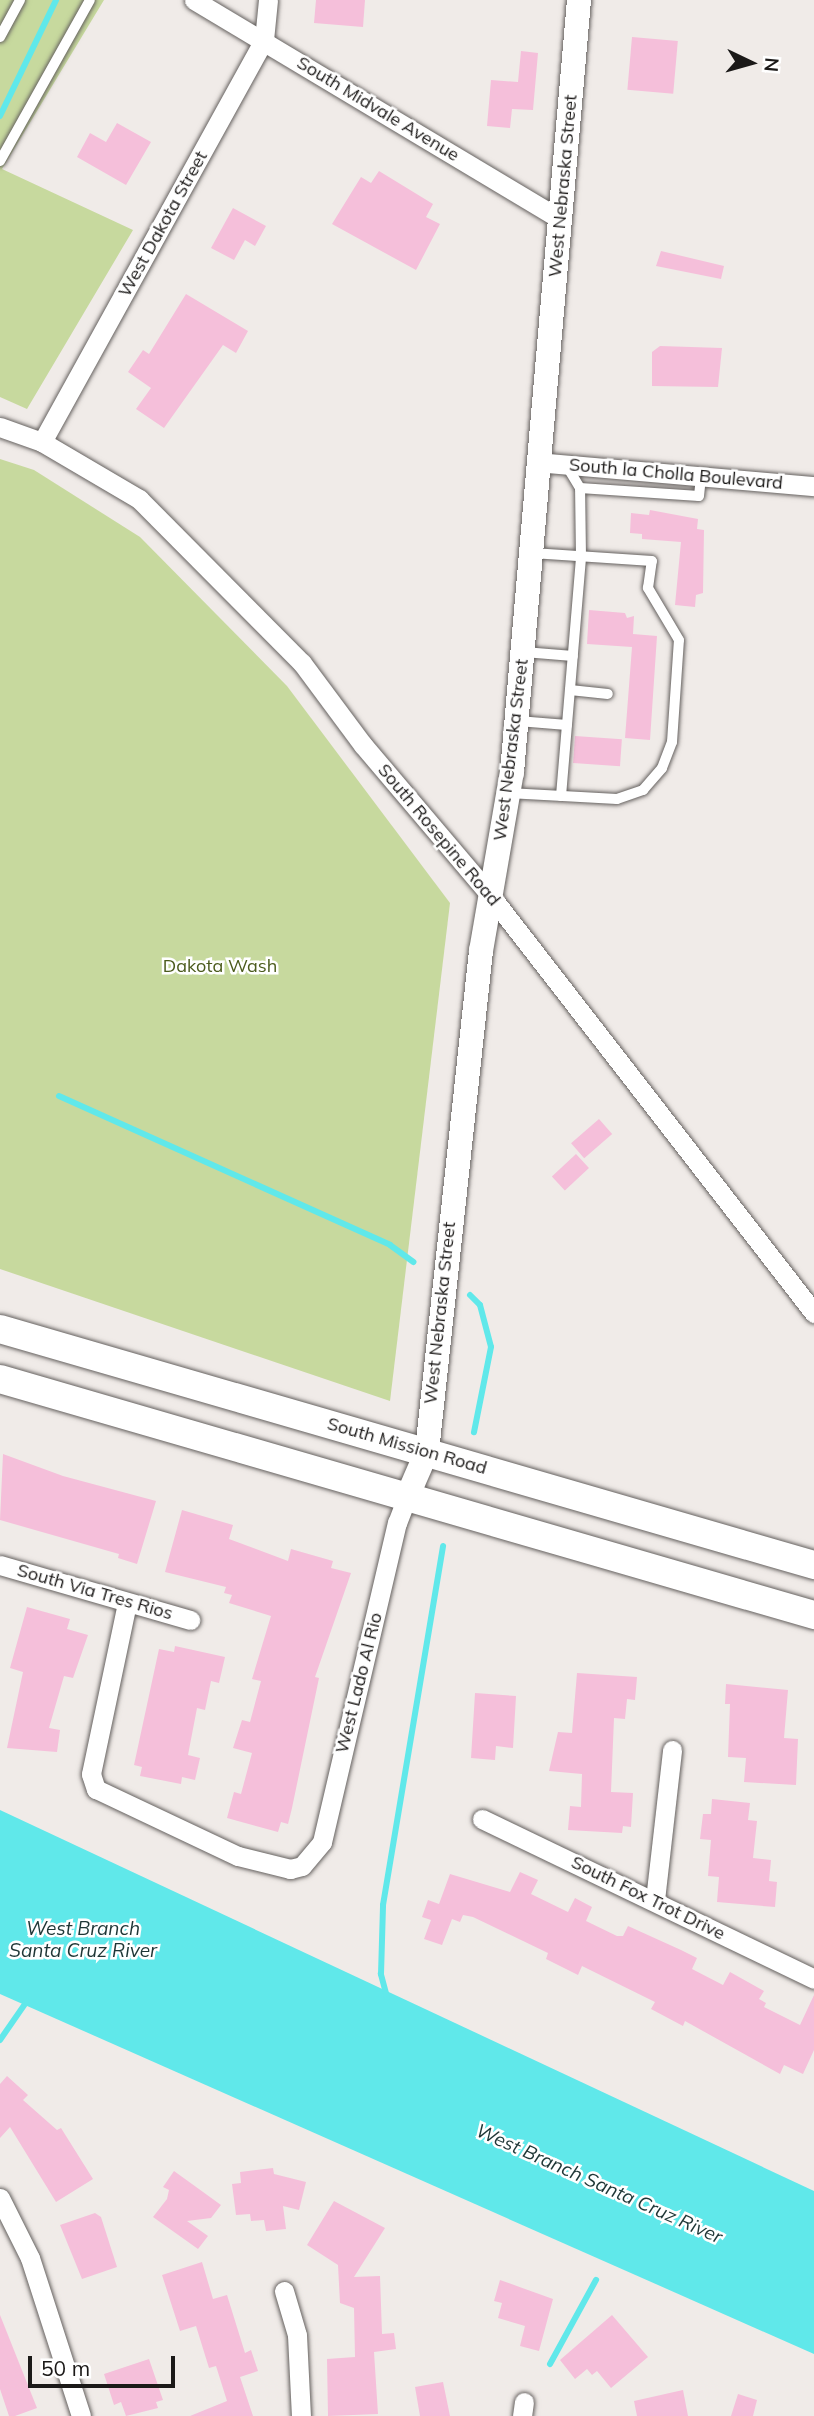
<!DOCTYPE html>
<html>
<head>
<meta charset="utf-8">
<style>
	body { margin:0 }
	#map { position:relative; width:814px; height:2416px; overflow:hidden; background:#f0ebe8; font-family:Mulish,sans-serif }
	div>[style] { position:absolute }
	.green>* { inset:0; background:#c7d99e }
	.water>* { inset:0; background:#60e8ea }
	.stream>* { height:6px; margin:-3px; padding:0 3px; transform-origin:3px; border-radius:3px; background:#60e8ea }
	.building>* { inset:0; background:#f5bfda; transform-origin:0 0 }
	.roads { filter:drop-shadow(0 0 2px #65615f) drop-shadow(0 0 2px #65615f) }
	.service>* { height:10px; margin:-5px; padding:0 5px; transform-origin:5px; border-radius:5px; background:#fff }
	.minor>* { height:19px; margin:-9.5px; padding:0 9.5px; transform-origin:9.5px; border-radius:9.5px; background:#fff }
	.tertiary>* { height:24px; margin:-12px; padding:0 12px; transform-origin:12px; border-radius:12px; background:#fff }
	.secondary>* { height:28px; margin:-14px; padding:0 14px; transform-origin:14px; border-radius:14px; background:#fff }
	span { translate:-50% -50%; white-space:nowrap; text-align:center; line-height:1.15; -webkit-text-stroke:5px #fff; paint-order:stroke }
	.street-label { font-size:18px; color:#1b1918 }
	.park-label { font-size:18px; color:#4b5b1c }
	.water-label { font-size:19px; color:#1e3636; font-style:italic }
	.north { position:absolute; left:716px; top:28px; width:70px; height:70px; -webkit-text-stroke:5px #fff; paint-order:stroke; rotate:95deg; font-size:19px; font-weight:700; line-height:28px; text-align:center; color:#1b1918 }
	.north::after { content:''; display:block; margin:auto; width:24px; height:32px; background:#1b1918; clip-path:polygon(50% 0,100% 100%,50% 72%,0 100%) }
	.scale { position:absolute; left:28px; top:2356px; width:147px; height:32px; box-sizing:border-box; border:4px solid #1b1918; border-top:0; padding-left:9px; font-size:21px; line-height:24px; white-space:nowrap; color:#1b1918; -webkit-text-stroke:5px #fff; paint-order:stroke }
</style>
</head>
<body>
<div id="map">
	<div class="green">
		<div style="clip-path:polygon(0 0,104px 0,2px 169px,133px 230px,27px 409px,0 397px)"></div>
		<div style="clip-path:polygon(0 459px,34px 470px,140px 537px,287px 686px,450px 903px,390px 1401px,0 1269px)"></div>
	</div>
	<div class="water">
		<div style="clip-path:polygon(0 1810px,814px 2191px,814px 2354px,0 1994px)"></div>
	</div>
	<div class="stream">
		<div style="left:0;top:116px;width:129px;rotate:-64.2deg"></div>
		<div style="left:59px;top:1096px;width:363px;rotate:24.2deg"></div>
		<div style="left:390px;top:1245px;width:29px;rotate:36deg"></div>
		<div style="left:470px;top:1295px;width:14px;rotate:45deg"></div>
		<div style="left:480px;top:1305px;width:43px;rotate:75.3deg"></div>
		<div style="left:491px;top:1347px;width:87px;rotate:101.3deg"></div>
		<div style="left:387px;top:1997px;width:24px;rotate:-105deg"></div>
		<div style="left:381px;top:1974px;width:69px;rotate:-88.3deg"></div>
		<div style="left:383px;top:1905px;width:364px;rotate:-80.5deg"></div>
		<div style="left:0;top:2040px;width:47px;rotate:-55.3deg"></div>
		<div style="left:550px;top:2364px;width:96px;rotate:-61.3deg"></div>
	</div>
	<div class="building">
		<div style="clip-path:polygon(316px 0,365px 0,363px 27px,314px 23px)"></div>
		<div style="left:632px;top:37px;width:46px;height:53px;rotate:5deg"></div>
		<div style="clip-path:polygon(521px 51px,538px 53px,533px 110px,512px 109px,510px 128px,487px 126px,491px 80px,518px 82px)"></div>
		<div style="clip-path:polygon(117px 123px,151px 142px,126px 185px,77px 157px,90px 133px,106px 142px)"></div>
		<div style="clip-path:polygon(379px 171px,433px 204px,426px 217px,440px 224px,416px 270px,332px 224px,361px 177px,371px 183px)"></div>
		<div style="clip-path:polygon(233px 208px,266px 226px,255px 246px,245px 240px,234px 260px,211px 248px)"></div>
		<div style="clip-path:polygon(661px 251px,724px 266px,721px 279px,656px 266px)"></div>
		<div style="clip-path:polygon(186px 294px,248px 331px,236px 353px,223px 345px,164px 428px,136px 409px,151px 388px,128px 372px,143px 350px,149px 354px)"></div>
		<div style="clip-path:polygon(660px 346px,722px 348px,718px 387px,652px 386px,652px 352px)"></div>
		<div style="clip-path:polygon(650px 510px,698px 519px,697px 529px,704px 530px,703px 593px,696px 595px,695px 607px,675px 605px,681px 542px,642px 539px,642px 534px,630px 533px,631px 513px,649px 515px)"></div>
		<div style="clip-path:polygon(589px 610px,625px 613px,627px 618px,634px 616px,633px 634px,657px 636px,650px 740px,625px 738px,632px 647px,587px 644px)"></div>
		<div style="left:575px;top:736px;width:47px;height:27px;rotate:4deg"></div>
		<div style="left:599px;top:1119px;width:20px;height:37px;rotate:49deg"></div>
		<div style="left:576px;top:1154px;width:19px;height:33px;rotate:47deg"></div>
		<div style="clip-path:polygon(3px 1454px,63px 1476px,156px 1501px,137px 1564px,118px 1558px,119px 1554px,0 1520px)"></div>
		<div style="clip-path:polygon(182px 1510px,233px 1525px,229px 1539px,288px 1561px,291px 1549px,333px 1561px,331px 1568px,351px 1573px,315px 1677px,319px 1678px,292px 1808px,288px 1824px,281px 1822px,278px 1832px,227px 1818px,234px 1792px,241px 1794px,252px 1753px,233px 1748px,242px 1720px,250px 1722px,261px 1681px,252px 1679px,271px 1616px,229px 1603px,232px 1595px,224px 1593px,226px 1587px,165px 1572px)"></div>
		<div style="clip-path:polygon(27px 1607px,70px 1619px,67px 1629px,88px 1635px,73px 1678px,64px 1676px,49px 1728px,60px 1730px,57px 1752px,7px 1748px,23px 1672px,10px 1668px)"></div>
		<div style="clip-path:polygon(175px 1646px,225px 1657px,219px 1683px,211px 1681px,205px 1710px,197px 1708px,188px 1755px,200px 1758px,195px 1780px,182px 1777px,181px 1784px,140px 1776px,142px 1767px,134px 1765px,159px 1649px,174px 1652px)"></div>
		<div style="clip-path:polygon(577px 1673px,637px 1677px,635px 1700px,627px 1699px,625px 1719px,614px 1718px,611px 1792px,633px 1793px,631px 1827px,623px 1826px,622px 1833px,568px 1830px,570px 1806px,581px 1807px,582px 1774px,549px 1771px,558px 1732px,572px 1733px)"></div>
		<div style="clip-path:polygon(726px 1684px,788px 1690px,784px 1738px,798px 1739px,796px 1785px,744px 1782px,746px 1758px,728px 1757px,730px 1704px,725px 1704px)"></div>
		<div style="clip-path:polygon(475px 1693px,516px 1696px,513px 1748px,496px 1746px,495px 1760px,471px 1758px)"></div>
		<div style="clip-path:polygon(712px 1799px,750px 1803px,748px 1820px,757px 1821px,753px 1858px,771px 1860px,769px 1881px,777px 1882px,775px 1907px,717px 1902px,719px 1877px,708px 1876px,711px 1840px,700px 1839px,703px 1814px,711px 1814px)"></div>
		<div style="clip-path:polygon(520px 1872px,538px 1880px,531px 1894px,568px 1912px,575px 1898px,592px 1907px,586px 1921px,617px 1936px,623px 1936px,628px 1926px,681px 1950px,697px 1958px,692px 1969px,723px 1985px,730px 1972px,764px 1991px,759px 1999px,766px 2003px,764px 2007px,800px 2025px,814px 1995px,814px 2050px,803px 2074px,784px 2065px,780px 2074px,685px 2021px,683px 2026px,651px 2009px,655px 2002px,582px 1966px,578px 1975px,546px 1959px,548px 1953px,473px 1917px,463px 1915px,460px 1922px,452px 1919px,442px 1945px,424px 1939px,431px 1920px,422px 1917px,428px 1900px,439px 1904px,450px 1874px,510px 1892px)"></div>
		<div style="clip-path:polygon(7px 2076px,28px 2095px,23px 2100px,57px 2130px,61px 2128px,93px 2179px,56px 2202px,10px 2127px,0 2138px,0 2084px)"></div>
		<div style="clip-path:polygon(273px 2168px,274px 2174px,306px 2182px,299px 2210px,283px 2206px,286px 2229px,266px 2231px,264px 2220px,251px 2221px,250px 2214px,236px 2215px,232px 2184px,241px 2183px,240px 2172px)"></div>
		<div style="clip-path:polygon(174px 2171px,221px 2205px,211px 2218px,187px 2221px,208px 2236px,198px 2249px,153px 2217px,167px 2199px,169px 2190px,163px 2187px)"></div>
		<div style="clip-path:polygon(334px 2201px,385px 2228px,354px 2277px,380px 2276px,382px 2334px,394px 2333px,396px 2349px,374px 2352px,378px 2414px,328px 2416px,327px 2359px,355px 2357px,354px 2308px,340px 2303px,338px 2265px,307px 2245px)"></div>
		<div style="clip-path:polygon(95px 2213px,101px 2217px,117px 2267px,82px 2279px,60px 2225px)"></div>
		<div style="clip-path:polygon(202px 2262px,213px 2299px,227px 2295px,245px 2353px,251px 2350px,258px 2371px,240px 2377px,253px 2416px,190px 2416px,227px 2401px,216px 2366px,209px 2368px,196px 2326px,180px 2331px,162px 2275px)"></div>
		<div style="clip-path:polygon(500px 2280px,553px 2299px,539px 2351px,520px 2346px,525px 2326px,498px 2318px,502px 2303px,494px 2301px)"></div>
		<div style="clip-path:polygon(0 2315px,37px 2408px,15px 2416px,9px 2416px,0 2389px)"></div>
		<div style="clip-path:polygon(612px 2315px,648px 2357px,611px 2388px,597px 2371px,592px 2375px,587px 2369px,575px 2379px,560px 2360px)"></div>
		<div style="clip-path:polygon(149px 2359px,163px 2400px,156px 2402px,158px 2408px,126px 2416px,121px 2402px,114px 2405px,104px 2374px)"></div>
		<div style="clip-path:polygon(443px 2382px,450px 2416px,420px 2416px,415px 2387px)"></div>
		<div style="clip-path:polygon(683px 2390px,688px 2416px,637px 2416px,634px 2401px)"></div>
		<div style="clip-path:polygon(738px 2394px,757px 2400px,753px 2416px,731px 2416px)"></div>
	</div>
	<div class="roads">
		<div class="service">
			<div style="left:0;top:37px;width:42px;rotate:-61.6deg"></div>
			<div style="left:0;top:161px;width:184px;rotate:-60.8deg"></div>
			<div style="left:580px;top:488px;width:119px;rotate:3.8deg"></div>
			<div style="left:699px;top:496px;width:20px;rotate:-84deg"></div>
			<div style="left:524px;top:652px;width:49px;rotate:4.7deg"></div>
			<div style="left:570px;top:690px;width:38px;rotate:6deg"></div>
			<div style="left:518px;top:721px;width:49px;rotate:4.7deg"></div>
			<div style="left:508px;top:793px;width:109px;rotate:3.2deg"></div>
			<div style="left:617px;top:799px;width:28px;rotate:-19deg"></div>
			<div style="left:643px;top:790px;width:29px;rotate:-49deg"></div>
			<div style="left:662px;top:768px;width:28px;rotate:-69deg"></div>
			<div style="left:672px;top:742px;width:102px;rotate:-86.1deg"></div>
			<div style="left:679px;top:640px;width:61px;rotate:-120.8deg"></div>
			<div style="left:648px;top:588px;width:27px;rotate:-82deg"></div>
			<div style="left:652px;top:561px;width:120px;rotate:-176.2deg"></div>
			<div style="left:561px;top:796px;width:241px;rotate:-85.2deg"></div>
			<div style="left:581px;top:556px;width:68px;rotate:-90.8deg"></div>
			<div style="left:580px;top:488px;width:27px;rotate:-121deg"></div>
		</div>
		<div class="minor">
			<div style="left:194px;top:0;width:428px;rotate:30.9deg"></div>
			<div style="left:0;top:427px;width:45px;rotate:19.7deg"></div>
			<div style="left:42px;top:442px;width:113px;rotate:30.4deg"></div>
			<div style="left:139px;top:499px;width:231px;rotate:45.2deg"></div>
			<div style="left:302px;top:663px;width:102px;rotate:53.4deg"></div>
			<div style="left:363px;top:745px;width:197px;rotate:49.7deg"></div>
			<div style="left:490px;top:895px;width:529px;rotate:52.22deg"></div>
			<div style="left:42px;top:442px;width:459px;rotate:-61.1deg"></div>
			<div style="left:264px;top:40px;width:40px;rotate:-84.3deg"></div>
			<div style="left:537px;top:462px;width:278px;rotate:5deg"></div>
			<div style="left:0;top:1565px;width:198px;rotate:16.1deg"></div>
			<div style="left:127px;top:1603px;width:175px;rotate:101.9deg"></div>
			<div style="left:91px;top:1774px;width:16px;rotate:72deg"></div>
			<div style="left:96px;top:1789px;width:157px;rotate:25.3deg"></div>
			<div style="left:238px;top:1856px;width:54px;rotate:14deg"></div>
			<div style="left:290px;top:1869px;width:12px;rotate:-14deg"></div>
			<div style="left:302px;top:1866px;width:31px;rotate:-50deg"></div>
			<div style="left:322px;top:1842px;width:328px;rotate:-76.8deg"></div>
			<div style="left:397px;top:1523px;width:30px;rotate:-69deg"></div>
			<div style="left:482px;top:1819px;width:369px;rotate:25.7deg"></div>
			<div style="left:655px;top:1900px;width:151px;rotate:-83.5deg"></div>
			<div style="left:0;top:2198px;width:67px;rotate:63.4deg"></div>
			<div style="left:30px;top:2258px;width:166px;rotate:72.1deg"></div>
			<div style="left:284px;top:2291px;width:46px;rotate:73.5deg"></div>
			<div style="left:297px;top:2335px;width:81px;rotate:87.2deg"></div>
			<div style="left:522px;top:2416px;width:14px;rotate:-82deg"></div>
		</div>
		<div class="tertiary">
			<div style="left:408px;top:1495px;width:48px;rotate:-66.6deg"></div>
			<div style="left:427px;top:1451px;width:503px;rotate:-83.84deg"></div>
			<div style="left:481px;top:951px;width:182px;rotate:-80.2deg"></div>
			<div style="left:512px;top:772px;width:775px;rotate:-85.04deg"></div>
		</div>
		<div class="secondary">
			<div style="left:0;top:1329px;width:848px;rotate:16.17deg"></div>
			<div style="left:0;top:1379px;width:848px;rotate:16.17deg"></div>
		</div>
	</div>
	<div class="street-label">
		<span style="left:378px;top:109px;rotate:31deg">South Midvale Avenue</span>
		<span style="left:563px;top:186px;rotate:-85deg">West Nebraska Street</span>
		<span style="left:163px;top:224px;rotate:-61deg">West Dakota Street</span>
		<span style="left:676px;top:474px;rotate:5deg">South la Cholla Boulevard</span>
		<span style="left:511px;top:750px;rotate:-83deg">West Nebraska Street</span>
		<span style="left:439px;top:835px;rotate:50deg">South Rosepine Road</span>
		<span style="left:440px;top:1313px;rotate:-84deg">West Nebraska Street</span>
		<span style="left:407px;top:1446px;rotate:16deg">South Mission Road</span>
		<span style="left:95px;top:1592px;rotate:16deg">South Via Tres Rios</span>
		<span style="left:359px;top:1683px;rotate:-76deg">West Lado Al Rio</span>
		<span style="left:648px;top:1898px;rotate:26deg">South Fox Trot Drive</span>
	</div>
	<div class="park-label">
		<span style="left:220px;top:966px">Dakota Wash</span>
	</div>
	<div class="water-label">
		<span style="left:83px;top:1940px">West Branch<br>Santa Cruz River</span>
		<span style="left:599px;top:2184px;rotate:24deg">West Branch Santa Cruz River</span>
	</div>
	<div class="north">N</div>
	<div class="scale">50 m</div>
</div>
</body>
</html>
